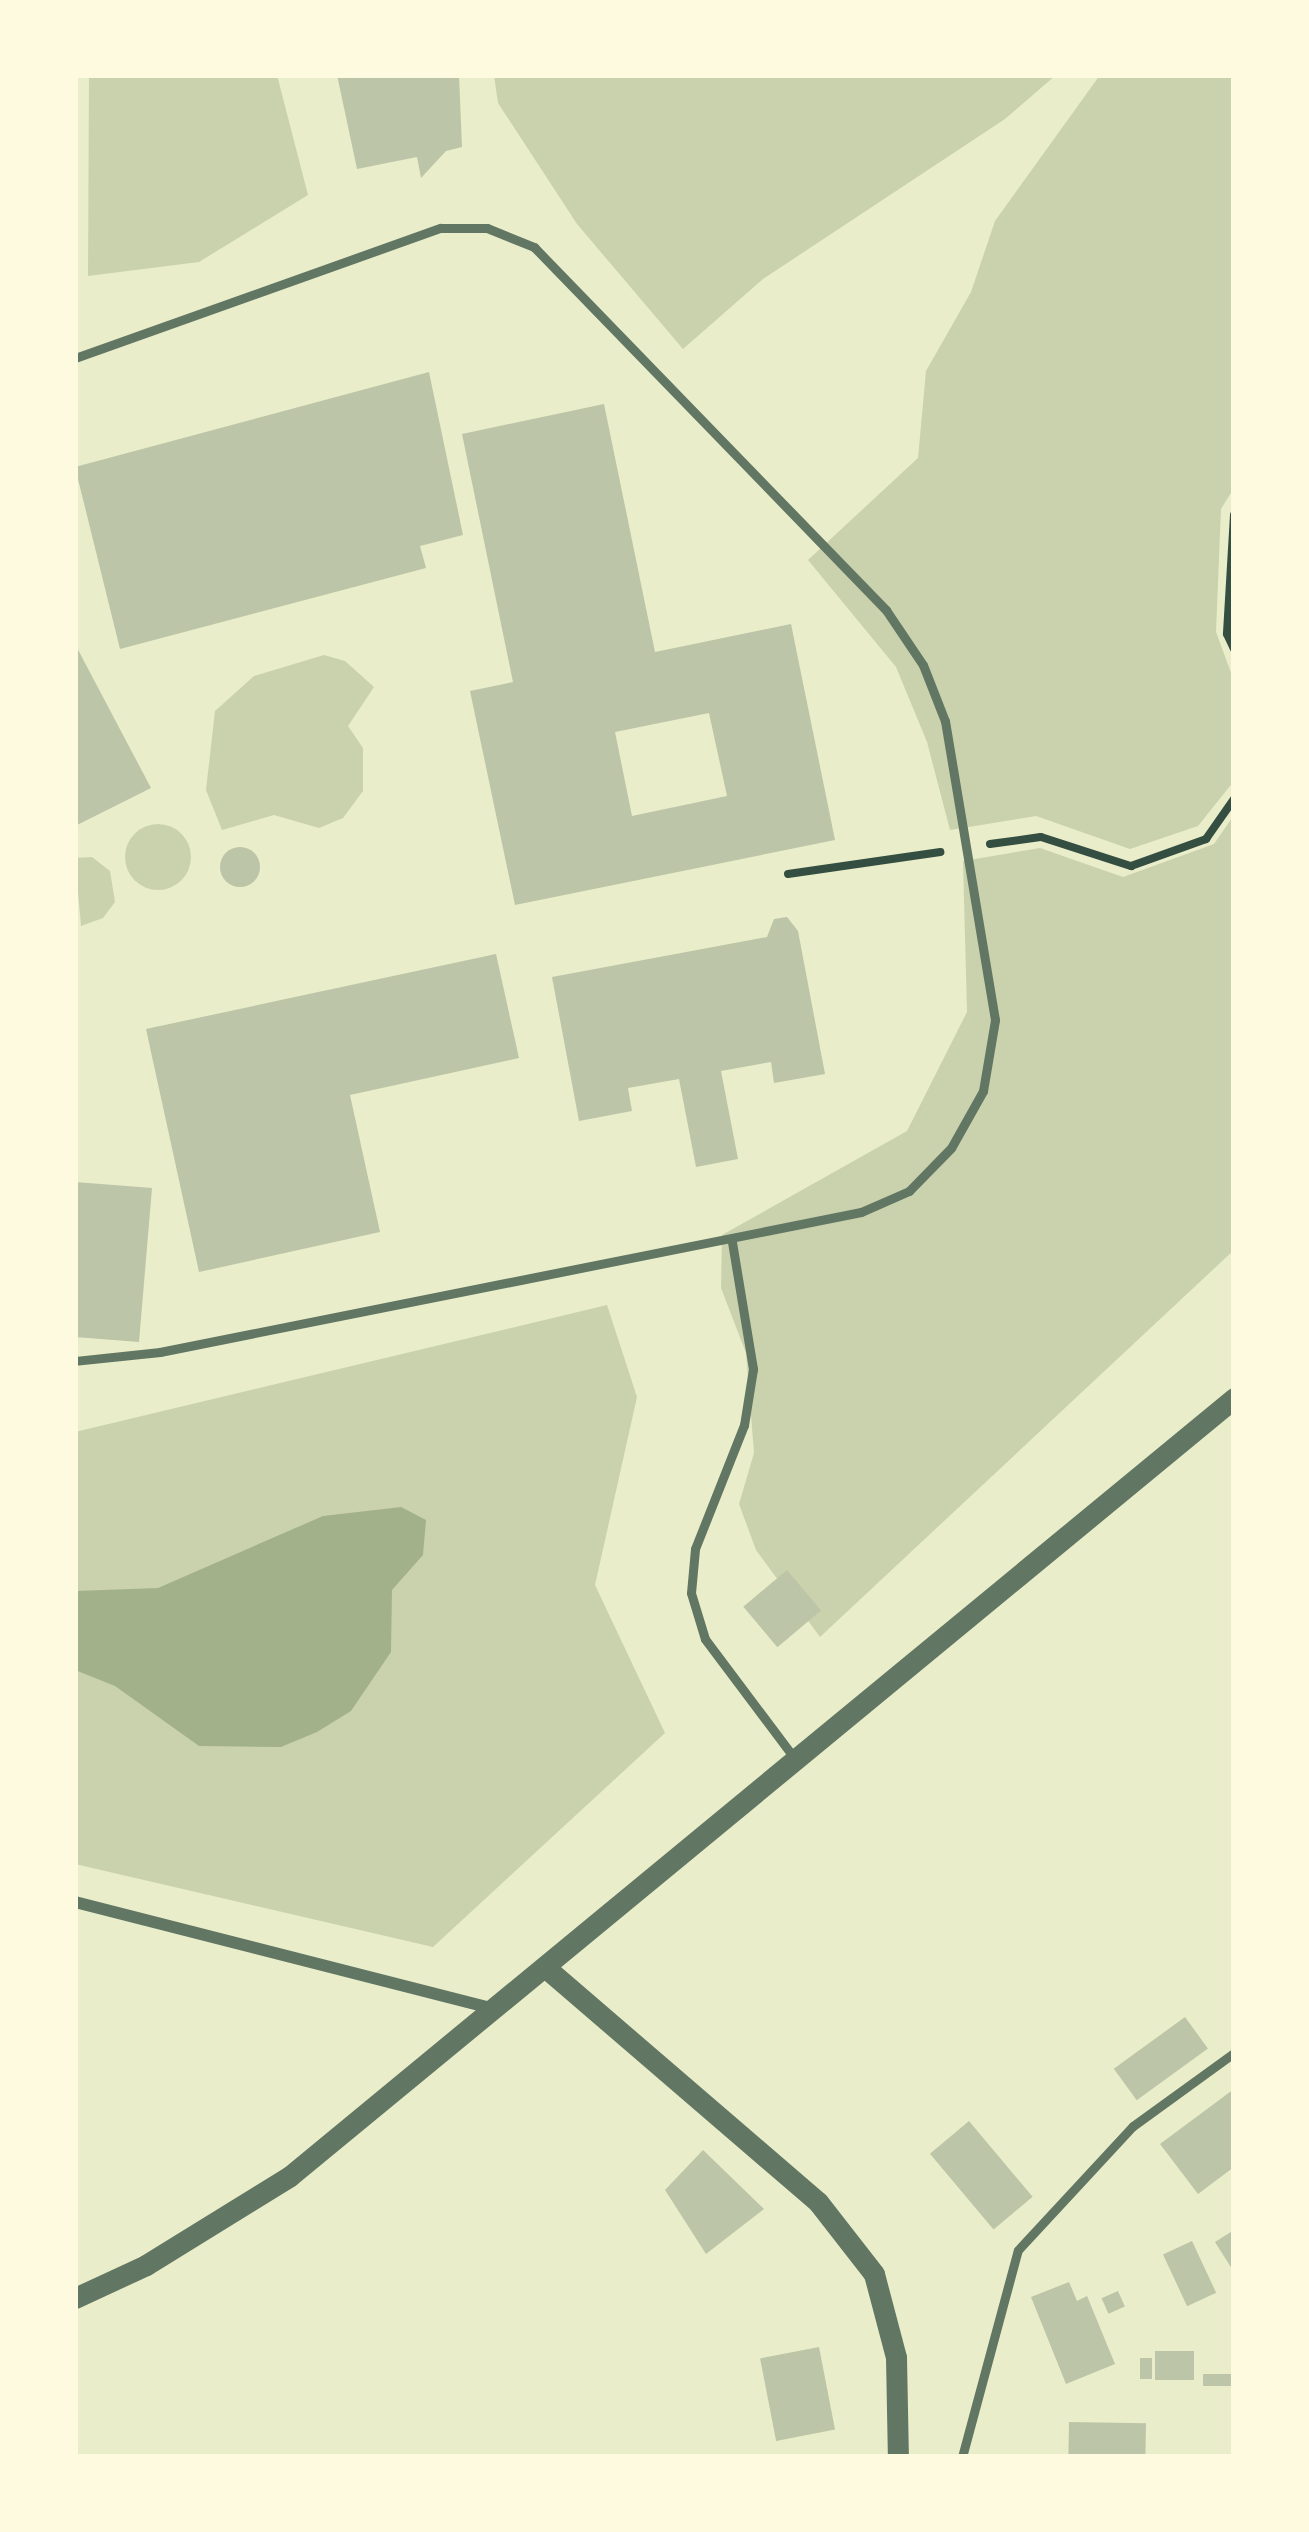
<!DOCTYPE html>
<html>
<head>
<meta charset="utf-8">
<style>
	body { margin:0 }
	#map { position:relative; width:1309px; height:2532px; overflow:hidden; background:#e9edc9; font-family:"PT Sans Narrow",sans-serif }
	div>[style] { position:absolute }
	.green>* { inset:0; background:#cad2ad }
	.round { border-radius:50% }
	.water>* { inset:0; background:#a3b18a }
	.building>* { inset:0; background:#bcc5a7; transform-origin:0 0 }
	.path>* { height:8px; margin:-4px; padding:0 4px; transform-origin:4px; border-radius:4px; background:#344e41 }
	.service>* { height:9px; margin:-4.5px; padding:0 4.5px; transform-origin:4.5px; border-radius:4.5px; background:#617663 }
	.minor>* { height:12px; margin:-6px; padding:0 6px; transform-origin:6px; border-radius:6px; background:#617663 }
	.tertiary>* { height:21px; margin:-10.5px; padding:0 10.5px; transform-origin:10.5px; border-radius:10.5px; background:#617663 }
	span { translate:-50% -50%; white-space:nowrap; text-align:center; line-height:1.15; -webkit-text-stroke:9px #fefae0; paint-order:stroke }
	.frame { position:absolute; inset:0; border:78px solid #fefae0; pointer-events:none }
</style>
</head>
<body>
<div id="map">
	<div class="green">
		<div style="clip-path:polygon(89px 75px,277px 75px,308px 195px,199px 262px,88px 276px)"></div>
		<div style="clip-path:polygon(494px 75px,1056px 75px,1005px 119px,763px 279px,683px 349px,577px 224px,498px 103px)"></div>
		<div style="clip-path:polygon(1100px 75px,1234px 75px,1234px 488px,1221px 509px,1216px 632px,1234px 681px,1234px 781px,1198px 826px,1130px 849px,1036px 816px,950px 830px,927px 742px,896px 667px,808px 560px,918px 458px,926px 371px,971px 292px,995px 221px)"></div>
		<div style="clip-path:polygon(324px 655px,345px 661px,374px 687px,348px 726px,363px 748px,363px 791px,343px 818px,319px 828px,274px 815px,222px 830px,206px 790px,215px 711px,254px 676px)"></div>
		<div style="clip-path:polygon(1234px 815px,1234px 1250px,820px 1637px,756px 1550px,739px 1504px,754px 1453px,746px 1353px,721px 1288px,722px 1235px,907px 1131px,967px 1012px,963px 861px,1040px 848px,1123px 877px,1214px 844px)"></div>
		<div class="round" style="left:125px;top:824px;width:66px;height:66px"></div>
		<div style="clip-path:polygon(92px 857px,110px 871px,115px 902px,103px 918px,81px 926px,75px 858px)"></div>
		<div style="clip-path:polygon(607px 1305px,637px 1397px,595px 1585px,665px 1733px,433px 1947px,75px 1864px,75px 1432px)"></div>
	</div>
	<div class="water">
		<div style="clip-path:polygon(401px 1507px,426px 1520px,423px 1555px,392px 1590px,391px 1652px,351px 1711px,317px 1732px,281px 1747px,199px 1746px,115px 1686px,75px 1670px,75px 1591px,158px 1588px,323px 1516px)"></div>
	</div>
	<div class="building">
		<div style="clip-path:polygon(337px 75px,459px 75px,462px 147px,446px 151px,421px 178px,417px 157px,357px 169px)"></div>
		<div style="clip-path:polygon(429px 372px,463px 535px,420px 546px,426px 568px,120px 649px,75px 467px)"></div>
		<div style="clip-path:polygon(evenodd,604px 404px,655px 652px,791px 624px,835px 840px,515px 905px,470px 691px,513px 682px,462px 434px,604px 404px,709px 713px,727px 796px,632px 816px,615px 732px,709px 713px)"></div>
		<div style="clip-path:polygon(75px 644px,151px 788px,75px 826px)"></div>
		<div class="round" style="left:220px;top:847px;width:40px;height:40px"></div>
		<div style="clip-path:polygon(787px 917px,798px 931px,825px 1074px,774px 1083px,771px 1062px,721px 1071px,738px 1159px,696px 1167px,679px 1079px,628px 1088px,632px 1111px,579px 1121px,552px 977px,767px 937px,774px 919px)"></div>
		<div style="clip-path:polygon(496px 954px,519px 1058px,350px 1095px,380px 1232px,199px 1272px,146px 1029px)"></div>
		<div style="clip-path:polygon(75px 1182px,152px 1188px,139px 1342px,75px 1337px)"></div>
		<div style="left:787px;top:1570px;width:53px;height:57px;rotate:50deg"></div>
		<div style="left:1185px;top:2017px;width:39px;height:88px;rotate:54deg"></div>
		<div style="clip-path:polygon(1234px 2089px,1234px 2167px,1198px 2194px,1160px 2144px)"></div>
		<div style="left:969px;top:2121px;width:99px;height:51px;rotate:50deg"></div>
		<div style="clip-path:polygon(703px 2150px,764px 2209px,706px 2254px,665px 2190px)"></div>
		<div style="clip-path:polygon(1234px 2230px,1234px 2272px,1215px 2242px)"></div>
		<div style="left:1192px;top:2241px;width:57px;height:32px;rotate:65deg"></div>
		<div style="clip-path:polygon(1069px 2282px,1077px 2301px,1087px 2296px,1115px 2364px,1066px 2384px,1031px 2297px)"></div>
		<div style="left:1118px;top:2291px;width:17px;height:18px;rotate:66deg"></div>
		<div style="left:819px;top:2347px;width:84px;height:60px;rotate:79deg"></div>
		<div style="left:1155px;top:2351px;width:39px;height:29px"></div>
		<div style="left:1140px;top:2358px;width:12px;height:21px"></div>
		<div style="left:1203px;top:2374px;width:30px;height:12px"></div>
		<div style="left:1069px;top:2422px;width:77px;height:35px;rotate:1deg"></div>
	</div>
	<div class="path">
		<div style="left:1234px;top:515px;width:119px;rotate:93.4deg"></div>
		<div style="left:1227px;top:634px;width:17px;rotate:65deg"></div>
		<div style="left:990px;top:844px;width:51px;rotate:-7.8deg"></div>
		<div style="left:1041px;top:837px;width:95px;rotate:17.9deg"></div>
		<div style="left:1131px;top:866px;width:80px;rotate:-19.8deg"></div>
		<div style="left:1206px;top:839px;width:49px;rotate:-55deg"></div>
		<div style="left:788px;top:874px;width:154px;rotate:-8.2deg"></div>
	</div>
	<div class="service">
		<div style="left:75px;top:358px;width:388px;rotate:-19.6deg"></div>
		<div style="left:441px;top:228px;width:46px"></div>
		<div style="left:487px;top:228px;width:51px;rotate:22deg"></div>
		<div style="left:534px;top:247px;width:506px;rotate:45.88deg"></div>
		<div style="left:886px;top:610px;width:66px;rotate:56.1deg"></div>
		<div style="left:923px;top:665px;width:60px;rotate:68.6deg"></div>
		<div style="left:945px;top:721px;width:303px;rotate:80.5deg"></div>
		<div style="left:995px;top:1020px;width:72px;rotate:99.6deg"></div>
		<div style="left:983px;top:1091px;width:65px;rotate:119.3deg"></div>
		<div style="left:951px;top:1148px;width:60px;rotate:134.3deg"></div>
		<div style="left:909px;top:1191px;width:52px;rotate:156.4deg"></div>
		<div style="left:861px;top:1212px;width:715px;rotate:168.71deg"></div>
		<div style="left:160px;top:1352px;width:85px;rotate:174deg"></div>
		<div style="left:732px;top:1242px;width:129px;rotate:80.6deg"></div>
		<div style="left:753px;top:1369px;width:57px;rotate:99.1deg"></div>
		<div style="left:744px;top:1425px;width:133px;rotate:111.6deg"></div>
		<div style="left:695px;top:1549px;width:44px;rotate:95.2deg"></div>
		<div style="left:691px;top:1593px;width:48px;rotate:73.1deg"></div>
		<div style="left:705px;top:1639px;width:150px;rotate:53.1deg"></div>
		<div style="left:962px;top:2457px;width:214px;rotate:-74.9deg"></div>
		<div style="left:1018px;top:2250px;width:169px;rotate:-47.2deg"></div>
		<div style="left:1133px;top:2126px;width:125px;rotate:-35.9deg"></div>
	</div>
	<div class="minor">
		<div style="left:75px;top:1902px;width:432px;rotate:14.3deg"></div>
	</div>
	<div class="tertiary">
		<div style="left:546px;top:1968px;width:359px;rotate:40.7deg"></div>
		<div style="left:818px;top:2202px;width:91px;rotate:52.1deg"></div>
		<div style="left:874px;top:2274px;width:86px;rotate:75.2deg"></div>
		<div style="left:896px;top:2357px;width:100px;rotate:88.9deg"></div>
		<div style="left:75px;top:2298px;width:78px;rotate:-24.9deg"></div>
		<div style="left:146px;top:2265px;width:169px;rotate:-31.7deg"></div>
		<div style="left:290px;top:2176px;width:1223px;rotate:-39.49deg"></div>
	</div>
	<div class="frame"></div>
</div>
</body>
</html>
